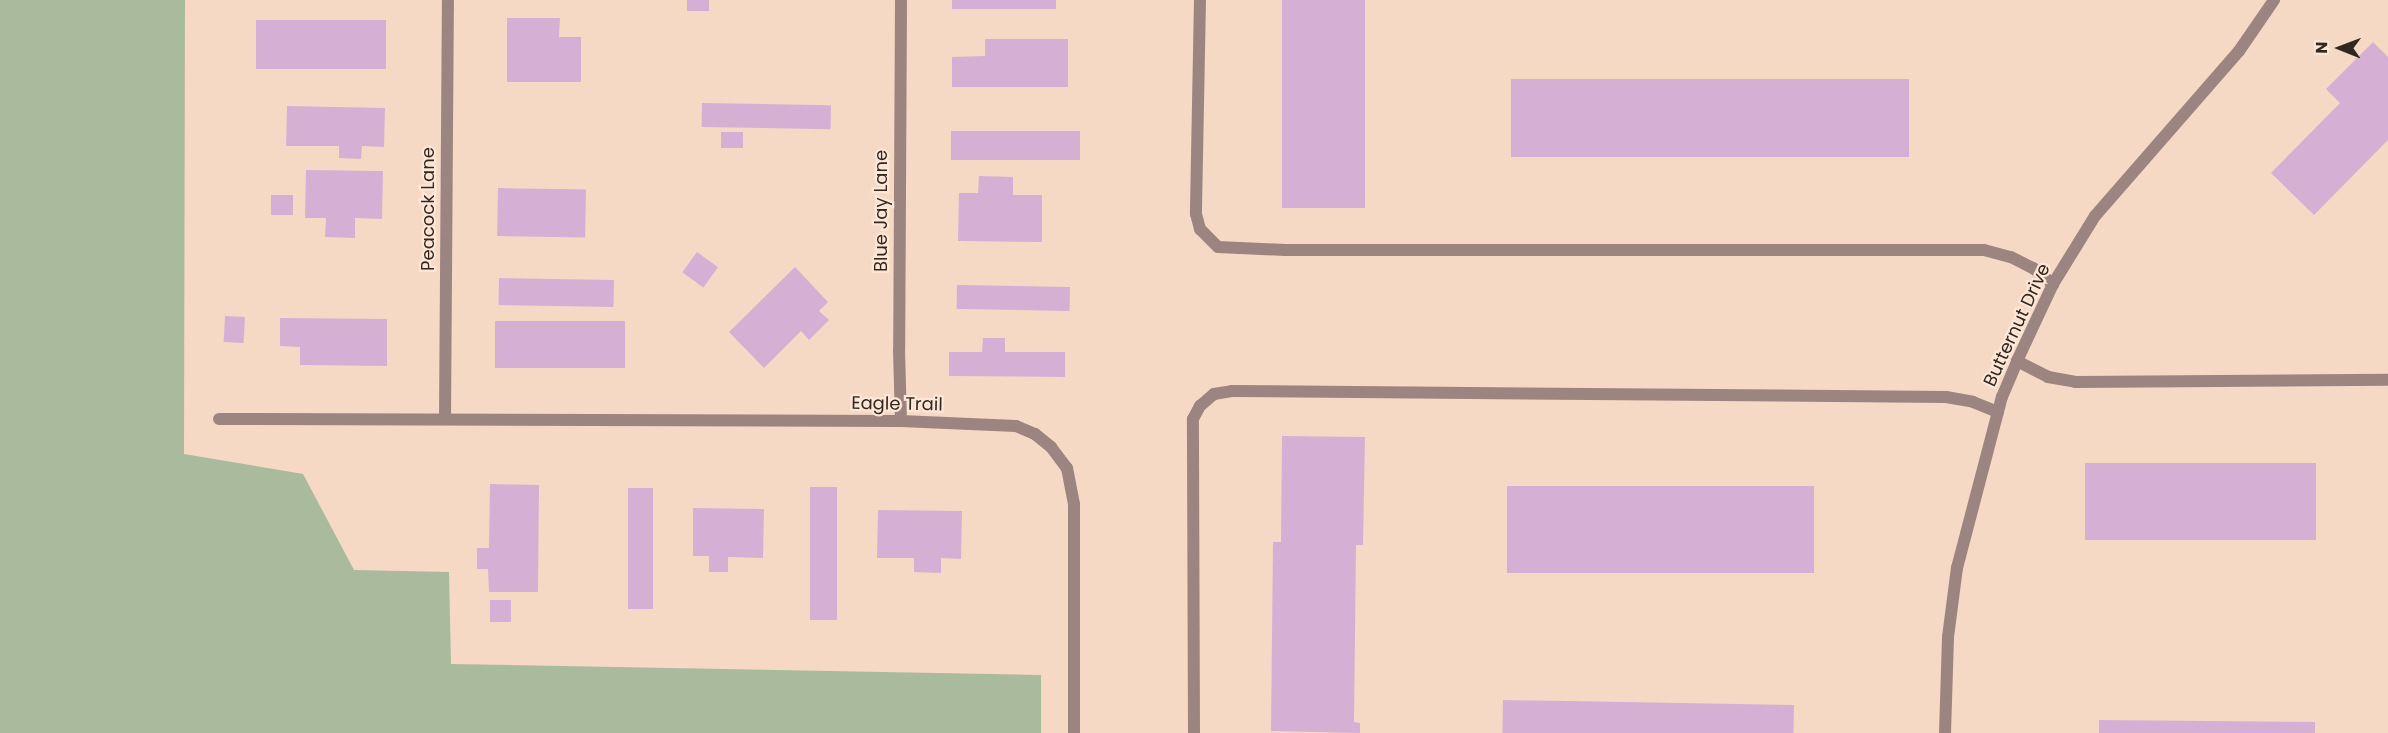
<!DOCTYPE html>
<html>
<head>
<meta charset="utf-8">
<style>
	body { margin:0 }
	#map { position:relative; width:2388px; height:733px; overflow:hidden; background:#f5d9c5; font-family:Poppins,sans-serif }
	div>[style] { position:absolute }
	.green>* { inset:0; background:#aaba9d }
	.building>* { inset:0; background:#d5b0d4; transform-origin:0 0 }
	.service>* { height:12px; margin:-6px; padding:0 6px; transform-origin:6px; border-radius:6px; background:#9c8581 }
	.minor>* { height:12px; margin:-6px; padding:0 6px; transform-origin:6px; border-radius:6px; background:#9c8581 }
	span { translate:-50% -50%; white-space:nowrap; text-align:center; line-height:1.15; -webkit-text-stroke:4.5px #fee7d7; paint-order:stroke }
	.street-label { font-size:18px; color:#322820 }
	.north { position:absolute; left:2310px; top:18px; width:60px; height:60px; -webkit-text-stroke:4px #fee7d7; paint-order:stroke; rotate:271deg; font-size:16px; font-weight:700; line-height:24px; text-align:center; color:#322820 }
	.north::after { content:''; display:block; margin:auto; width:21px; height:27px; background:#322820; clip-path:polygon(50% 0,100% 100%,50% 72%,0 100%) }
</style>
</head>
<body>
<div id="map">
	<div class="green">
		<div style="clip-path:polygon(0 0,185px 0,184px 454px,303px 474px,354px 570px,449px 572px,451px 664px,1041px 675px,1041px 733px,0 733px)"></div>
	</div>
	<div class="building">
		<div style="left:687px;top:0;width:22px;height:11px"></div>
		<div style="left:952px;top:0;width:104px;height:9px"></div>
		<div style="left:1282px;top:0;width:83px;height:208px"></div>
		<div style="clip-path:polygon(507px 18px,560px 18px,559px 37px,581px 37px,581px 82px,507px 82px)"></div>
		<div style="left:256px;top:20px;width:130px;height:49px"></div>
		<div style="clip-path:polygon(985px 39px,1068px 39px,1068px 87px,952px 87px,952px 57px,985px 56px)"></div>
		<div style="clip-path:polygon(2373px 42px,2388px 57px,2388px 140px,2314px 215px,2271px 173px,2340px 103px,2326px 89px)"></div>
		<div style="left:1511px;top:79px;width:398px;height:78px"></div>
		<div style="left:702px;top:103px;width:129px;height:24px;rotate:1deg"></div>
		<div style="clip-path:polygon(287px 106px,385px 108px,384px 147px,362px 146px,361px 159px,339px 158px,339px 146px,286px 146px)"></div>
		<div style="left:951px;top:131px;width:129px;height:29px"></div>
		<div style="left:721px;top:132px;width:22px;height:16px"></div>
		<div style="clip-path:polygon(306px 170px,383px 171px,382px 219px,355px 218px,355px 238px,325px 237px,326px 218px,305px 218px)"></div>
		<div style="clip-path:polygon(979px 176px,1013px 177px,1013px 195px,1042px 195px,1042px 242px,958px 241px,959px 193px,978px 193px)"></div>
		<div style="left:498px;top:188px;width:88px;height:48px;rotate:1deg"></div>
		<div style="left:271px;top:195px;width:22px;height:20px"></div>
		<div style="left:697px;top:252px;width:26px;height:25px;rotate:36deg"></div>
		<div style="clip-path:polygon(795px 267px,828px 302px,819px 311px,829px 320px,809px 340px,801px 331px,764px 368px,729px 332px)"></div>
		<div style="left:499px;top:278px;width:115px;height:27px;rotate:1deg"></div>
		<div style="left:957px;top:285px;width:113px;height:24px;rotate:1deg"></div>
		<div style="left:225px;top:316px;width:20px;height:26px;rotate:3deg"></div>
		<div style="clip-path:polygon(280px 318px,387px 319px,387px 366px,300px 365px,300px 347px,280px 346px)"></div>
		<div style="left:495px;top:321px;width:130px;height:47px"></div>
		<div style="clip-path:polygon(983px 338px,1005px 338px,1005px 352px,1065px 352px,1065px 377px,949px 376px,949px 352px,982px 352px)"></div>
		<div style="clip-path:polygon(1282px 436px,1365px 437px,1363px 545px,1356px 545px,1354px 722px,1360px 723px,1360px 733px,1271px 731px,1273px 542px,1281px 542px)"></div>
		<div style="left:2085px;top:463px;width:231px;height:77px"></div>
		<div style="clip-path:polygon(490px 484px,539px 485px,538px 592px,489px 592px,488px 569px,477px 569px,477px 548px,489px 548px)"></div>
		<div style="left:1814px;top:486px;width:87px;height:307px;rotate:90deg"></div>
		<div style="left:810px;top:487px;width:27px;height:133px"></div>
		<div style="left:628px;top:488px;width:25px;height:121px"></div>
		<div style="clip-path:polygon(693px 508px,764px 509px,763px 558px,728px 557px,728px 572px,709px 572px,709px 556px,693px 556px)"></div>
		<div style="clip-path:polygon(878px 510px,962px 511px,961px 559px,941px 558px,941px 573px,914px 572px,914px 558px,877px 558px)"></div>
		<div style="left:490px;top:600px;width:21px;height:22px"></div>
		<div style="left:1503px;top:700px;width:291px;height:33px;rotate:1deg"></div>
		<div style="clip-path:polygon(2099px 720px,2315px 722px,2315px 733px,2099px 733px)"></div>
	</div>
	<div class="service">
		<div style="left:1200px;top:0;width:214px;rotate:91.1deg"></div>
		<div style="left:1196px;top:214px;width:16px;rotate:75deg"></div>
		<div style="left:1200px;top:229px;width:25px;rotate:45deg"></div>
		<div style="left:1218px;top:247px;width:67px;rotate:2.6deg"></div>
		<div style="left:1285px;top:250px;width:699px"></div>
		<div style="left:1984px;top:250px;width:28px;rotate:15deg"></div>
		<div style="left:2011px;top:257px;width:25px;rotate:27deg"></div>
		<div style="left:2033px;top:268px;width:26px;rotate:39deg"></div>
		<div style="left:2017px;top:361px;width:35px;rotate:27deg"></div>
		<div style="left:2048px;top:377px;width:27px;rotate:10deg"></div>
		<div style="left:2075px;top:382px;width:313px;rotate:-0.4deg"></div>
		<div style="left:1194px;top:733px;width:314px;rotate:-90.2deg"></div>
		<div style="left:1193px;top:419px;width:15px;rotate:-62deg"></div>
		<div style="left:1200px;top:406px;width:18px;rotate:-41deg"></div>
		<div style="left:1214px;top:394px;width:18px;rotate:-9deg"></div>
		<div style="left:1232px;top:391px;width:714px;rotate:0.48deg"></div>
		<div style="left:1946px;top:397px;width:27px;rotate:10deg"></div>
		<div style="left:1973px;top:402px;width:27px;rotate:22deg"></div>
	</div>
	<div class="minor">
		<div style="left:901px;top:0;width:350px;rotate:90.3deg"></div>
		<div style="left:899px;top:350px;width:71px;rotate:88.4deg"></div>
		<div style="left:219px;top:419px;width:682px;rotate:0.17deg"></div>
		<div style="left:901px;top:421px;width:115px;rotate:2.5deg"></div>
		<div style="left:1016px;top:426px;width:21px;rotate:23deg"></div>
		<div style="left:1035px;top:434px;width:21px;rotate:39deg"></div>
		<div style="left:1051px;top:447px;width:26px;rotate:53deg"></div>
		<div style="left:1067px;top:468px;width:37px;rotate:79deg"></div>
		<div style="left:1074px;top:504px;width:229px;rotate:90deg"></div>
		<div style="left:445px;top:419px;width:419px;rotate:-89.6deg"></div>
		<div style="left:1945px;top:733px;width:96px;rotate:-88.2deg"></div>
		<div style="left:1948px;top:637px;width:70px;rotate:-82.6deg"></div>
		<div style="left:1957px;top:568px;width:177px;rotate:-75.3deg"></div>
		<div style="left:2002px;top:397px;width:39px;rotate:-67deg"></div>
		<div style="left:2017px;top:361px;width:85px;rotate:-64.9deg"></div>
		<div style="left:2053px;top:284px;width:80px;rotate:-58.3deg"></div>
		<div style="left:2095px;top:216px;width:219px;rotate:-48.9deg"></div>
		<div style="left:2239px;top:51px;width:62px;rotate:-55.5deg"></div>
	</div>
	<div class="street-label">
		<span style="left:428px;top:209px;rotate:-90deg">Peacock Lane</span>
		<span style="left:881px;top:211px;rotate:-90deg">Blue Jay Lane</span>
		<span style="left:2017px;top:325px;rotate:-65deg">Butternut Drive</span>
		<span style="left:897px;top:404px;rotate:1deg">Eagle Trail</span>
	</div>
	<div class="north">N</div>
</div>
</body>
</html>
